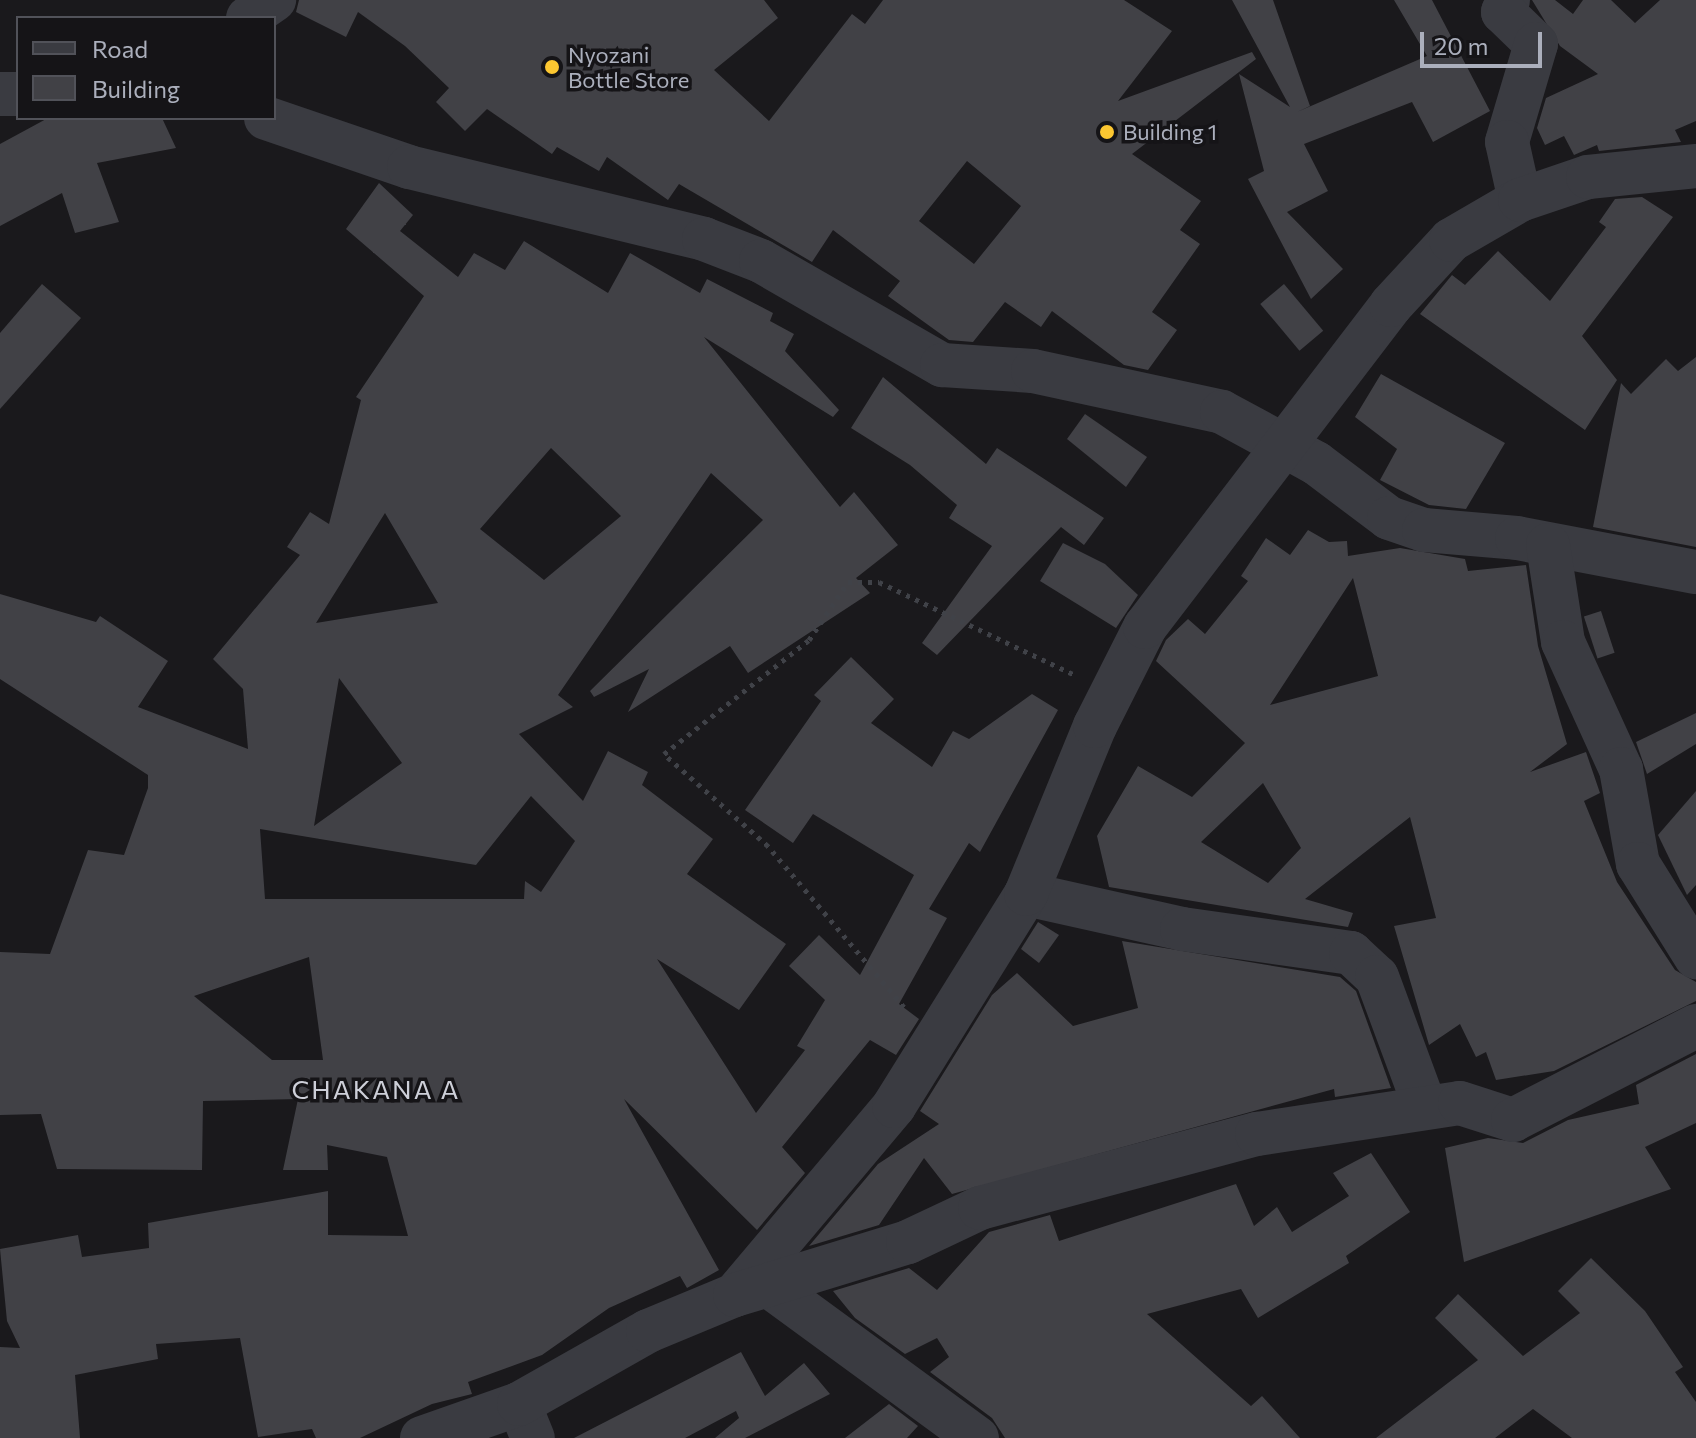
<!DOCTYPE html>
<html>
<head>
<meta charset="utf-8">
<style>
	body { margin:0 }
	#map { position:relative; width:1696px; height:1438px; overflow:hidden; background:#1a191c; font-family:Commissioner,sans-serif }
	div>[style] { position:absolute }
	.building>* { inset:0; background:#414146; transform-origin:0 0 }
	.path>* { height:5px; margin-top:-2.5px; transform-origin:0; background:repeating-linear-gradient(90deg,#404248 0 4px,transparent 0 10px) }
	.minor>* { height:44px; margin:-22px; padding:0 22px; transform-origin:22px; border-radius:22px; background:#3a3b41 }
	.dots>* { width:22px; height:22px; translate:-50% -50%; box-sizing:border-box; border:4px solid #151417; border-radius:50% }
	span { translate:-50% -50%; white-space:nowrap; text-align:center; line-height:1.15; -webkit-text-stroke:7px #151417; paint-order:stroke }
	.poi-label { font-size:22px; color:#abafbc }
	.left { translate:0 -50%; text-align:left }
	.quarter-label { font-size:26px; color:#cdcfd8; letter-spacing:2px }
	.legend { position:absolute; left:16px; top:16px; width:260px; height:104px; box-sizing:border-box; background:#151417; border:2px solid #515259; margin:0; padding:10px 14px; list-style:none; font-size:24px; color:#abafbc }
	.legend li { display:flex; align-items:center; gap:16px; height:40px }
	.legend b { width:40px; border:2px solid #515259 }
	.scale { position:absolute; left:1420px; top:32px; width:122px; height:36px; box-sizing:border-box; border:4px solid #abafbc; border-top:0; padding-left:10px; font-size:24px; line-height:28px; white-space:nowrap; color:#abafbc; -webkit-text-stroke:6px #151417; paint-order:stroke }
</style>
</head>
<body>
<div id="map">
	<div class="building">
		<div style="clip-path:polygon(evenodd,299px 0,764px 0,778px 18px,714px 70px,769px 121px,852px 14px,865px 24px,883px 0,1124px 0,1172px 31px,1118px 101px,1252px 52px,1256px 59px,1132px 154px,1201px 201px,1180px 230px,1200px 244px,1152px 312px,1177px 330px,1148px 370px,1124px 365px,1052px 311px,1041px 327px,1005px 302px,973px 342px,949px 340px,888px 296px,900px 281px,833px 230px,812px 262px,679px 184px,668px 200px,607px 157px,599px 171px,557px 147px,552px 154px,487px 109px,465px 131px,436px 102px,449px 88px,405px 46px,358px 12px,346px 37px,296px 12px,299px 0,967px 161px,1021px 206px,974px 264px,919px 221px,967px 161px)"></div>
		<div style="clip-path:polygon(1232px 0,1273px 0,1310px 106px,1297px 112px,1427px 56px,1394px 0,1432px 0,1490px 111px,1433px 142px,1412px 102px,1304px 144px,1328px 191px,1287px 212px,1343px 269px,1311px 299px,1248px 179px,1264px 171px,1239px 74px,1290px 107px)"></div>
		<div style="clip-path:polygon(1532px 0,1555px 0,1573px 14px,1583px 0,1611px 0,1635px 23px,1660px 0,1696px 0,1696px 121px,1675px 130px,1681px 142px,1599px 151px,1597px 145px,1574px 155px,1564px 136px,1545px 145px,1537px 128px,1546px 98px,1598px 74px,1560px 46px)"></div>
		<div style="clip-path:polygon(48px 118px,162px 118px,176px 148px,97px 163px,119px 222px,75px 233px,62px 193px,0 226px,0 144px)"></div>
		<div style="clip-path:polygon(evenodd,379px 183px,413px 215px,400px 231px,458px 277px,474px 253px,505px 270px,524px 241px,608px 293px,630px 253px,700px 293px,707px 279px,773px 313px,770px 321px,794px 334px,785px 351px,839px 410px,833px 417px,704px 337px,840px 507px,854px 492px,898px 545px,856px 578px,870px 593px,748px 673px,730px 646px,628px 712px,649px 669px,594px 697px,590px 691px,763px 520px,711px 473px,558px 695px,573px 707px,519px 734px,583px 801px,608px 751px,648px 772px,642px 785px,713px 839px,687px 874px,786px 944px,739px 1010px,657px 959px,756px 1113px,805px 1050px,797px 1046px,825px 1000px,789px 966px,819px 935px,860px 975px,914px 875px,813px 814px,793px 843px,745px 810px,821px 701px,814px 695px,851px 657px,894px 699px,871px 723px,932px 767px,953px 731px,969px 739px,1032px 694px,1058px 710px,980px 852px,969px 843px,929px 909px,947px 918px,899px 1004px,919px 1019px,896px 1055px,870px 1040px,782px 1147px,805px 1173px,757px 1230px,624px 1099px,719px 1270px,687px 1288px,680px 1276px,609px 1308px,542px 1355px,468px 1382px,472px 1394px,432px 1404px,360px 1438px,316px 1438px,312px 1429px,258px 1437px,240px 1338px,156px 1344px,158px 1359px,75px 1375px,80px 1438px,0 1438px,0 1347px,20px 1348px,7px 1321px,0 1249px,78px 1235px,82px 1257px,149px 1248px,148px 1223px,328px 1191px,328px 1235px,408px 1236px,387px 1157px,327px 1145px,328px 1170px,283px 1170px,298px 1099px,203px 1101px,202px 1170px,57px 1169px,41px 1114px,0 1115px,0 952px,50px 954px,88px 850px,124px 855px,148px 788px,148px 775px,0 679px,0 594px,96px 622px,100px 616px,168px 661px,138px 707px,248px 749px,243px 689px,213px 659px,300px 555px,287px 547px,310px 512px,329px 524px,361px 400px,356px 397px,424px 296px,346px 229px,379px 183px,551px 448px,621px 516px,544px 580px,480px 529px,551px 448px,379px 183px,385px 513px,438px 603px,316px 623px,385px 513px,379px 183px,339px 678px,402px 763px,314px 826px,339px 678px,379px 183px,531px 796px,575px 841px,541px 892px,525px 881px,524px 899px,265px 899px,260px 829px,476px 865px,531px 796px,379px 183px,309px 957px,323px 1060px,272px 1060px,194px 996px,309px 957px)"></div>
		<div style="clip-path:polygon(1642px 197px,1673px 217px,1582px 336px,1617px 380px,1585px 430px,1420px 314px,1452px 275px,1465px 285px,1498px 251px,1550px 301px,1606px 227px,1599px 222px,1615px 199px)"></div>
		<div style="clip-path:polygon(42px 284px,81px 318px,0 409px,0 333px)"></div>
		<div style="left:1284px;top:284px;width:61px;height:31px;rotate:50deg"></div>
		<div style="clip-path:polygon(1696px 357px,1696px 547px,1593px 527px,1621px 383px,1631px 394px,1666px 359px,1678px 371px)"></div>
		<div style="clip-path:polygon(1381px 374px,1505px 443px,1466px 509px,1429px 505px,1380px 480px,1397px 449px,1355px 417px)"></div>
		<div style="clip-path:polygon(883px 377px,986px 464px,997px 448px,1104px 518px,1084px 545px,1061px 527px,937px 655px,922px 643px,992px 546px,949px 518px,957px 505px,910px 465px,851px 428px)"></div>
		<div style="clip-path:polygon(1085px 414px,1147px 457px,1126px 487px,1067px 439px)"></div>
		<div style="clip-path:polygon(evenodd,1308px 530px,1329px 542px,1347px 541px,1348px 556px,1400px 548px,1465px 559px,1468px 571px,1526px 565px,1538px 646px,1567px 744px,1530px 772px,1586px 752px,1600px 793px,1584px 801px,1617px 882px,1675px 970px,1696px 982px,1696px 1001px,1554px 1071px,1496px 1080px,1486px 1052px,1476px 1057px,1460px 1024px,1429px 1045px,1394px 926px,1436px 918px,1410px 817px,1305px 899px,1353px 913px,1348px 927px,1109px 887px,1097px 836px,1138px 766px,1192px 797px,1245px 743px,1156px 661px,1166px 640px,1188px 619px,1205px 634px,1248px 581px,1241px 576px,1266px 538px,1290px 555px,1308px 530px,1353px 578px,1378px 676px,1270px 705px,1353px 578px,1308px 530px,1263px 783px,1301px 848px,1268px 883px,1201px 842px,1263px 783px)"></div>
		<div style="clip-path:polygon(1063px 543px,1105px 564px,1138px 595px,1116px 628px,1040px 581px)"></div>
		<div style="left:1601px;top:611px;width:44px;height:18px;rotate:72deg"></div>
		<div style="clip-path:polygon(1696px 713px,1696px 744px,1647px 774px,1636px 742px)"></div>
		<div style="clip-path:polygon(1696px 791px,1696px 885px,1687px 895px,1658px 835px)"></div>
		<div style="clip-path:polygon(1038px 922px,1059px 935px,1039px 963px,1021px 949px)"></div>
		<div style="clip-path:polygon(1122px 941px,1340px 977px,1356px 991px,1391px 1088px,1335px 1097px,1334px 1089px,952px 1194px,924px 1158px,879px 1225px,809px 1246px,878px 1164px,939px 1124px,920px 1111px,992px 995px,1017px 973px,1073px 1026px,1138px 1008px)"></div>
		<div style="clip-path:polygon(1696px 1054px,1696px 1123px,1645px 1147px,1671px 1189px,1464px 1262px,1445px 1148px,1488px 1138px,1523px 1143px,1568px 1120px,1639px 1104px,1636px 1085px)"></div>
		<div style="clip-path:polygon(1371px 1153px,1410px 1212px,1346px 1256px,1349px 1263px,1258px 1318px,1241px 1289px,1147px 1314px,1251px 1406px,1262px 1396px,1300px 1438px,1005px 1438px,992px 1418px,930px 1372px,949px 1357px,937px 1338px,905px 1354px,855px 1318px,833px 1291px,909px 1268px,937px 1290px,989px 1232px,1050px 1215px,1059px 1241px,1236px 1184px,1254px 1226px,1277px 1207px,1292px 1232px,1349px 1196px,1333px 1173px)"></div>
		<div style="clip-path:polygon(1591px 1258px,1645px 1311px,1683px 1367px,1675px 1372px,1696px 1402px,1696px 1438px,1572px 1438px,1533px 1409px,1495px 1438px,1376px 1438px,1478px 1360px,1435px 1318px,1458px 1294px,1523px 1356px,1580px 1313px,1558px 1291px)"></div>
		<div style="clip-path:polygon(741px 1352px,765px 1396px,804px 1363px,830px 1394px,745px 1438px,715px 1438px,739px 1418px,736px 1411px,685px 1438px,574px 1438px)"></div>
		<div style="clip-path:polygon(889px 1404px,918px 1426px,907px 1438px,845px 1438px)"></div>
	</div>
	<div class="path">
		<div style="left:904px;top:1007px;width:211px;rotate:-130.2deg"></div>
		<div style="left:768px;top:846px;width:139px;rotate:-138.5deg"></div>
		<div style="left:664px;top:754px;width:184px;rotate:-38.2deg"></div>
		<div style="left:809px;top:640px;width:70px;rotate:-56.1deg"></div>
		<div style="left:848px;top:582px;width:31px"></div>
		<div style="left:879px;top:582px;width:217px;rotate:25.4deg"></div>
	</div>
	<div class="minor">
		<div style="left:1508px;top:0;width:13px;rotate:113deg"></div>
		<div style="left:1503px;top:12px;width:46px;rotate:44.1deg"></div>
		<div style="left:1536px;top:44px;width:102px;rotate:106.5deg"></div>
		<div style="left:1507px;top:142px;width:59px;rotate:77.4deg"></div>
		<div style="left:248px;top:18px;width:32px;rotate:-35deg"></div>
		<div style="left:0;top:94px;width:18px"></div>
		<div style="left:266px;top:118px;width:151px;rotate:18.9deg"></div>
		<div style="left:409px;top:167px;width:304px;rotate:13.7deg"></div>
		<div style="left:704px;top:239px;width:61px;rotate:21.1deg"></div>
		<div style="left:761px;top:261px;width:209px;rotate:29.9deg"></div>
		<div style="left:942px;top:365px;width:91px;rotate:3.8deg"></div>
		<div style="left:1033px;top:371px;width:193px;rotate:12.2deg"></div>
		<div style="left:1222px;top:412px;width:107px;rotate:28.5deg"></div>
		<div style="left:1316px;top:463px;width:91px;rotate:37deg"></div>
		<div style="left:1389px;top:518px;width:37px;rotate:19deg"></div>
		<div style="left:1424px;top:530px;width:93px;rotate:4.9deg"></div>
		<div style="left:1517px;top:538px;width:182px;rotate:10.8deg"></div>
		<div style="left:1548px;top:545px;width:98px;rotate:81.2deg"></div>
		<div style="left:1563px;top:642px;width:140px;rotate:65.5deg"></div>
		<div style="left:1621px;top:769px;width:97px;rotate:79.9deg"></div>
		<div style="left:1638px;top:864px;width:110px;rotate:58.1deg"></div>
		<div style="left:1026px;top:894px;width:160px;rotate:12.6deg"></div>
		<div style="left:1182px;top:929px;width:171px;rotate:8.1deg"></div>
		<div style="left:1351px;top:953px;width:35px;rotate:43deg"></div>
		<div style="left:1377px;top:977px;width:139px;rotate:69.7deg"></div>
		<div style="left:772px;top:1288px;width:254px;rotate:36.2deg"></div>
		<div style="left:735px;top:1295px;width:247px;rotate:-49.9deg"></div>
		<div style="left:894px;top:1106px;width:250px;rotate:-58.1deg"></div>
		<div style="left:1026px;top:894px;width:182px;rotate:-67.7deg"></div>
		<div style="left:1095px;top:726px;width:111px;rotate:-63.2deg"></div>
		<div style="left:1145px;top:627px;width:405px;rotate:-52.6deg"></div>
		<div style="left:1391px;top:305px;width:88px;rotate:-47.3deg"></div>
		<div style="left:1451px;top:240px;width:80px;rotate:-30.1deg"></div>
		<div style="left:1520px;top:200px;width:72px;rotate:-18.7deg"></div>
		<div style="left:1588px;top:177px;width:109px;rotate:-5.8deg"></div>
		<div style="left:519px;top:1404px;width:37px;rotate:68deg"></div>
		<div style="left:422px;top:1438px;width:103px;rotate:-19.3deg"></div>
		<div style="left:519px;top:1404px;width:148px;rotate:-29.5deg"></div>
		<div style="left:648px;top:1331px;width:94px;rotate:-22.5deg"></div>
		<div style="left:735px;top:1295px;width:181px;rotate:-17deg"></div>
		<div style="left:908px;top:1242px;width:80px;rotate:-25.3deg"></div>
		<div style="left:980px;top:1208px;width:287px;rotate:-15deg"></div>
		<div style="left:1257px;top:1134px;width:205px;rotate:-8.7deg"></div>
		<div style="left:1460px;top:1103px;width:56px;rotate:17.8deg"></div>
		<div style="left:1513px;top:1120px;width:206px;rotate:-27.2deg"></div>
	</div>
	<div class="dots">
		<div style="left:552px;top:67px;background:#fcc731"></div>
		<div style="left:1107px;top:132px;background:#fcc731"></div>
	</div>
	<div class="poi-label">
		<span class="left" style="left:568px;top:67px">Nyozani<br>Bottle Store</span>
		<span class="left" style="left:1123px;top:132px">Building 1</span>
	</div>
	<div class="quarter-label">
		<span style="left:376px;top:1089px">CHAKANA A</span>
	</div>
	<ul class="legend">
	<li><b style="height:10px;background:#3a3b41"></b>Road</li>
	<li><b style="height:22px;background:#414146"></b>Building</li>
	</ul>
	<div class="scale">20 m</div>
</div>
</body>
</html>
